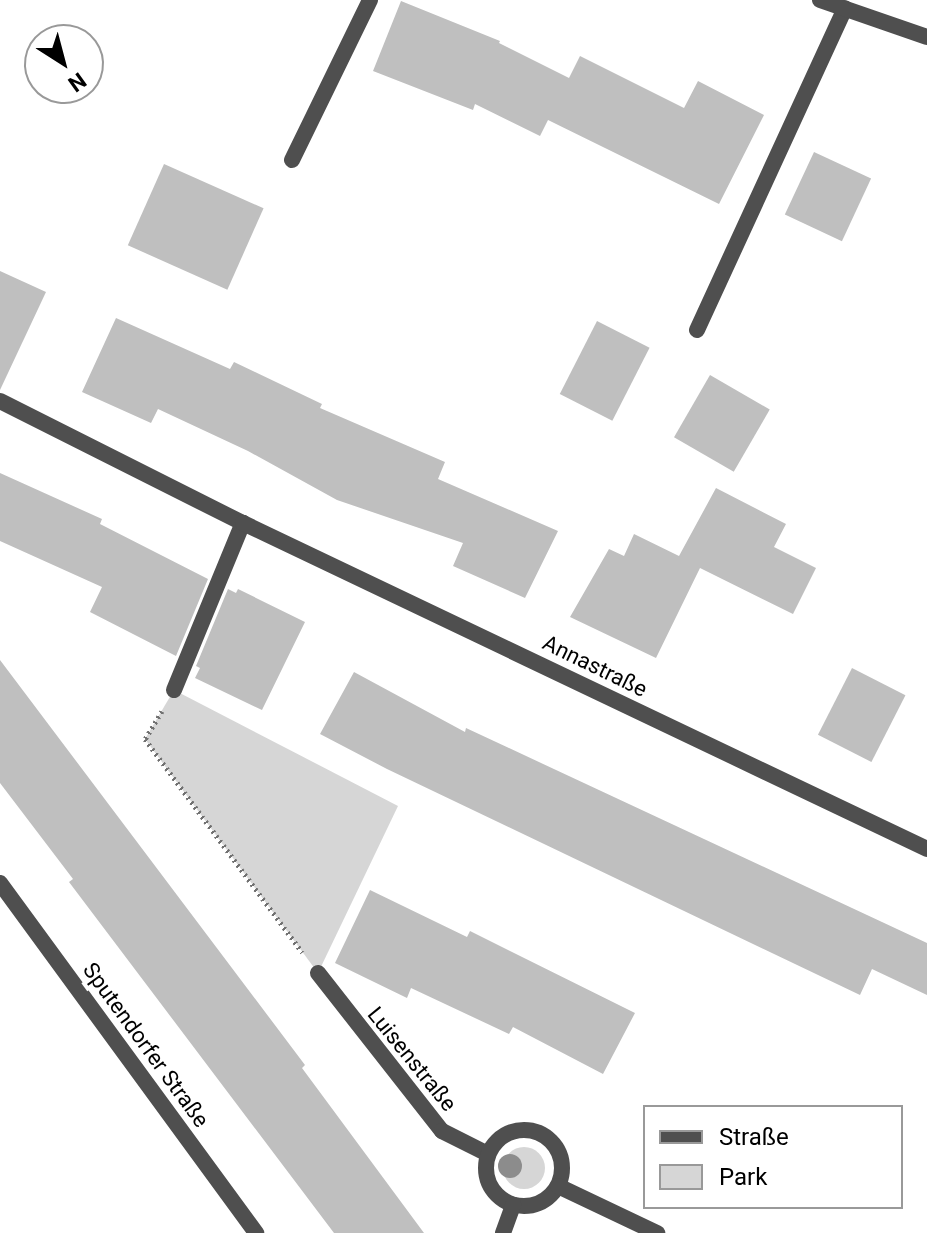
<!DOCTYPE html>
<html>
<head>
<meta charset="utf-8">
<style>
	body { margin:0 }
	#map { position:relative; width:927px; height:1233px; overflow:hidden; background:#fff; font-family:Roboto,sans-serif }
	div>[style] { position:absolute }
	.green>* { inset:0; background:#d6d6d6 }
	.round { border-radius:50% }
	.building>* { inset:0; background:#bfbfbf; transform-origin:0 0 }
	.path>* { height:5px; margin-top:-2.5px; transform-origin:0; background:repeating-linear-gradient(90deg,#717171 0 2px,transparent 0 6px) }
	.lane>* { height:16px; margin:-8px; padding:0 8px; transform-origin:8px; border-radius:8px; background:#4f4f4f }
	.street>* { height:16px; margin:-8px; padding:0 8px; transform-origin:8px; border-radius:8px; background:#4f4f4f }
	.street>.ring { margin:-8px; padding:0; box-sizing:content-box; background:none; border:16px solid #4f4f4f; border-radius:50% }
	.trees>* { width:24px; height:24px; margin:-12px; border-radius:50%; background:#8c8c8c }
	span { translate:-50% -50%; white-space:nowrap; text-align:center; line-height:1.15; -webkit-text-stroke:8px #fff; paint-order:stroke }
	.street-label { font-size:22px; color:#000 }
	.legend { position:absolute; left:643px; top:1105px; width:260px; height:104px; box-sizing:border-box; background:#fff; border:2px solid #999; margin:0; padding:10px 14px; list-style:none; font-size:24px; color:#000 }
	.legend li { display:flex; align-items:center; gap:16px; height:40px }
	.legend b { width:40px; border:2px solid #999 }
	.north { position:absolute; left:24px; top:24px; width:80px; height:80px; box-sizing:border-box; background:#fff; border:2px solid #999; border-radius:50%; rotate:144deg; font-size:22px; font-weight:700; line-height:32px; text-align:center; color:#000 }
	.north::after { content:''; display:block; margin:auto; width:28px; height:36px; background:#000; clip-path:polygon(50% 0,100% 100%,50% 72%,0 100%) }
</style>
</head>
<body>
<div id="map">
	<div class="green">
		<div style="clip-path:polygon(174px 690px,398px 806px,318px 973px,145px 739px)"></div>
		<div class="round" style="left:503px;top:1147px;width:42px;height:42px"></div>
	</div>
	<div class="building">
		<div style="clip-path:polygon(401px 1px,500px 41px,499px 43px,569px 78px,580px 56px,684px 108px,698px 81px,764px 115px,719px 204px,548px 120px,540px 136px,475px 104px,473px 110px,373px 71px)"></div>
		<div style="left:814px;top:152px;width:63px;height:69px;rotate:25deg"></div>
		<div style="left:164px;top:164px;width:109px;height:89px;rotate:24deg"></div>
		<div style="clip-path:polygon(0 271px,46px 292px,0 390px)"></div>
		<div style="clip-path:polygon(116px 318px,230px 369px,234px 362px,322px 404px,320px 408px,445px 462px,438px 479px,558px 531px,525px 598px,453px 566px,463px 543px,337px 500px,248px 451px,158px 409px,151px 423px,82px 392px)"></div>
		<div style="left:597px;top:321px;width:59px;height:82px;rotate:27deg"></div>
		<div style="left:710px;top:375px;width:69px;height:72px;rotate:30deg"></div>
		<div style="clip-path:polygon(0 473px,102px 519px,100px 524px,208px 579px,176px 656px,90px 612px,102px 587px,0 541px)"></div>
		<div style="clip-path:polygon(716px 488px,786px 524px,774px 547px,816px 568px,793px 614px,700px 568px,656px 658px,570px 617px,609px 549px,624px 556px,634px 534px,679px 556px)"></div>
		<div style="clip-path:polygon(228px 589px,236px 593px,238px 589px,305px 622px,262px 710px,195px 678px,200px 668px,196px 666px)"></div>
		<div style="clip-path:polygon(0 660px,305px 1065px,302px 1068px,424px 1233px,334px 1233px,69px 882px,73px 879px,0 783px)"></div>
		<div style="left:852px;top:668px;width:60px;height:75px;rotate:27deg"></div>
		<div style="clip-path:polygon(354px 672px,465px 732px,466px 728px,927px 943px,927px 995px,872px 969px,860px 995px,387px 769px,320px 734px)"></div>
		<div style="clip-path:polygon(370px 890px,467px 937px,470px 931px,635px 1013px,603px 1074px,513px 1027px,509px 1034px,411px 988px,407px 998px,335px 963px)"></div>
	</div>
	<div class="path">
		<div style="left:162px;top:711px;width:33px;rotate:121deg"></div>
		<div style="left:145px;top:739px;width:265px;rotate:53.6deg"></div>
	</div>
	<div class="lane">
		<div style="left:292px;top:160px;width:178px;rotate:-64deg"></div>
		<div style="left:697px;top:330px;width:354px;rotate:-65.3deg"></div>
		<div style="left:174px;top:690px;width:181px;rotate:-67.6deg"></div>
	</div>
	<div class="street">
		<div style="left:820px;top:0;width:113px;rotate:19.1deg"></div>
		<div style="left:0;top:401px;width:272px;rotate:26.7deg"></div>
		<div style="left:243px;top:523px;width:758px;rotate:25.48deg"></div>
		<div style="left:0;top:883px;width:434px;rotate:53.8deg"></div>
		<div style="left:318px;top:973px;width:201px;rotate:51.9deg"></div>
		<div style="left:442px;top:1131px;width:51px;rotate:26.6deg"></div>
		<div class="ring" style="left:486px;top:1130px;width:60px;height:60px"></div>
		<div style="left:558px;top:1186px;width:110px;rotate:25.4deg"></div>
		<div style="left:503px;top:1233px;width:30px;rotate:-70deg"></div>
	</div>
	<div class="trees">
		<div style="left:510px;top:1166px"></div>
	</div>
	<div class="street-label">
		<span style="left:595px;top:666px;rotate:26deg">Annastraße</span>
		<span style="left:146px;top:1045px;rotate:54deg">Sputendorfer Straße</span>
		<span style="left:412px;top:1059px;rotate:51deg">Luisenstraße</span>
	</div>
	<ul class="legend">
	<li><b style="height:10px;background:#4f4f4f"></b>Straße</li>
	<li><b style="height:22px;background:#d6d6d6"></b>Park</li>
	</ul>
	<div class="north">N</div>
</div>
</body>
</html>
